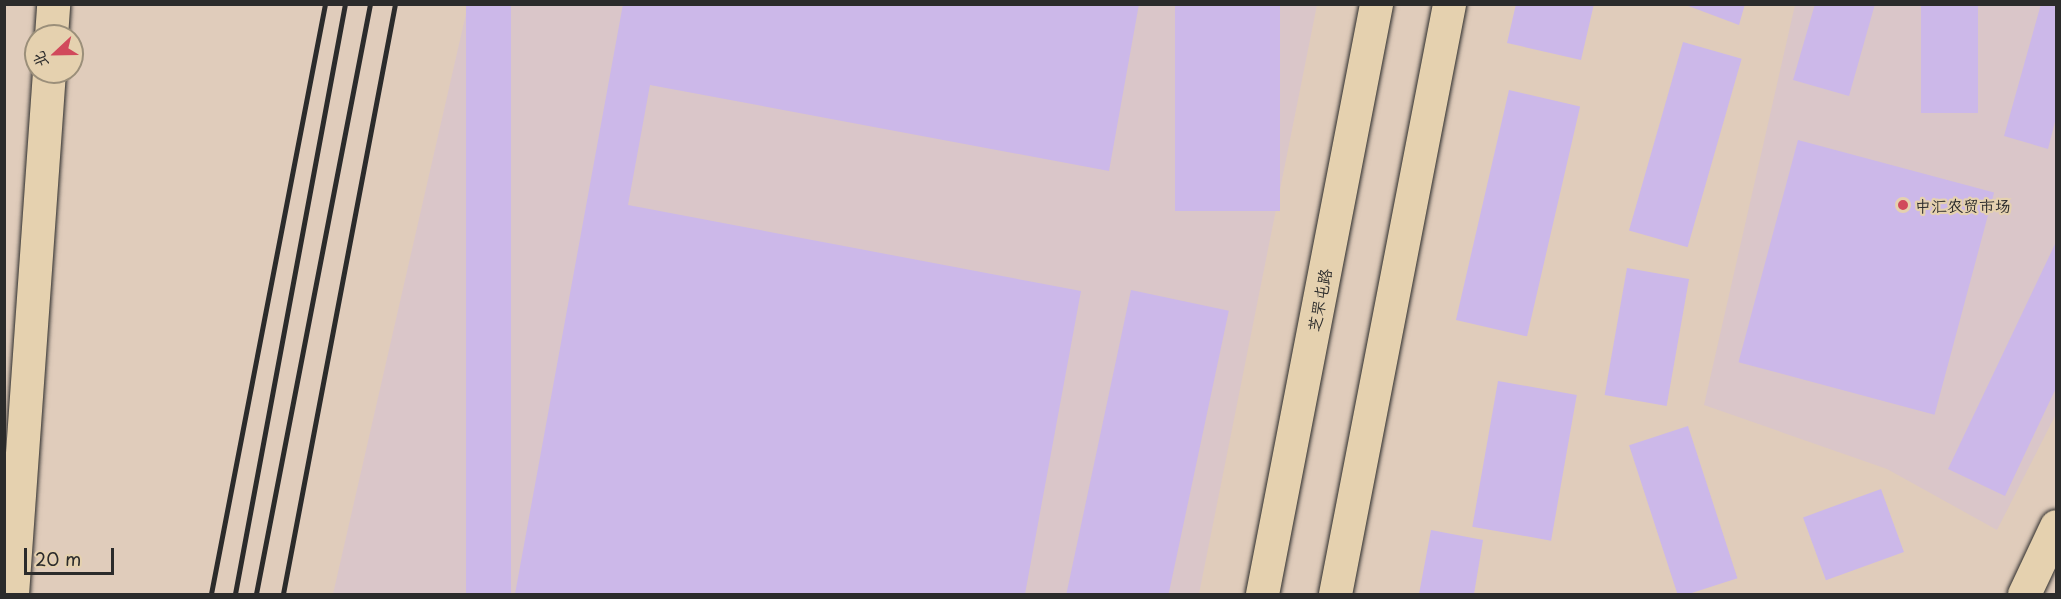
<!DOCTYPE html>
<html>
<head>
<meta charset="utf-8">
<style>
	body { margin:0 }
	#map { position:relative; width:2061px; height:599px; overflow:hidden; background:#e0ccbb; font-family:"Playpen Sans","LXGW WenKai TC",sans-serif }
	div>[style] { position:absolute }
	.built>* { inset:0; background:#dac6c9 }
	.building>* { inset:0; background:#ccb8e9; transform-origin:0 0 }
	.roads { filter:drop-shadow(0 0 2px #2b2b2b) drop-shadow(0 0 2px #2b2b2b) }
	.minor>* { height:33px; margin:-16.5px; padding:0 16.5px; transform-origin:16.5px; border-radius:16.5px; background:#e5d1af }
	.major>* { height:33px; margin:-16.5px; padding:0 16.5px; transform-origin:16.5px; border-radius:16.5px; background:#e5d1af }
	.rail>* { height:4.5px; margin:-2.25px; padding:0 2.25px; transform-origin:2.25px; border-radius:2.25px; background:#2b2b2b }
	.dots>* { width:16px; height:16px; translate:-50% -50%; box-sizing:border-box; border:3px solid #e5d1af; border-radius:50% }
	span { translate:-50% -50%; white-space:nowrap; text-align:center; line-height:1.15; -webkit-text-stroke:4.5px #e5d1af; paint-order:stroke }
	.poi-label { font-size:16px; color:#2b2b2b }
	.left { translate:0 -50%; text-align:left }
	.street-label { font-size:16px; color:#2b2b2b }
	.frame { position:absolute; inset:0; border:6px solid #2b2b2b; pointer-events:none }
	.north { position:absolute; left:24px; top:24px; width:60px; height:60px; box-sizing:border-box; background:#e5d1af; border:2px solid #9b8f7a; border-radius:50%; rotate:248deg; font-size:16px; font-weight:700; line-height:24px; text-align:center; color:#2b2b2b }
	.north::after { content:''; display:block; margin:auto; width:21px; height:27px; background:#d1495b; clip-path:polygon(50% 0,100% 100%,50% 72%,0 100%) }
	.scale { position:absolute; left:24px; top:548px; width:90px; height:27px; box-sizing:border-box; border:3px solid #2b2b2b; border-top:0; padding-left:8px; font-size:18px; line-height:21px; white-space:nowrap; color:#2b2b2b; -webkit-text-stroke:4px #e5d1af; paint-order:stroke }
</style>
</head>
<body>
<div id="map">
	<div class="built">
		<div style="clip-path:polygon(468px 5px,1317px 5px,1199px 594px,333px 594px)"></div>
		<div style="clip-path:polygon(1795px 5px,2056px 5px,2056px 414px,1997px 530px,1887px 469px,1704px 405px)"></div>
	</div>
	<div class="building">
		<div style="left:466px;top:4px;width:45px;height:602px"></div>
		<div style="clip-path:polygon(623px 4px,1139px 4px,1109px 171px,650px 85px,628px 205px,1081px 291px,1025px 594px,515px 594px)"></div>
		<div style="left:1175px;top:4px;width:105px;height:207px"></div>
		<div style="clip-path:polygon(1516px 4px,1594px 4px,1581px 60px,1507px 43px)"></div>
		<div style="clip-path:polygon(1683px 4px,1745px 4px,1739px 25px)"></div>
		<div style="clip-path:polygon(1815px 4px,1875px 4px,1849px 96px,1793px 80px)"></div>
		<div style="left:1921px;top:4px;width:57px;height:109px"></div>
		<div style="clip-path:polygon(2041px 4px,2056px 4px,2056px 118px,2048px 149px,2004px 136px)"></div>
		<div style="left:1683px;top:42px;width:61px;height:196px;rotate:16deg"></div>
		<div style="left:1509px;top:90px;width:73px;height:236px;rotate:13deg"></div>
		<div style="left:1798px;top:140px;width:203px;height:230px;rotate:15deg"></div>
		<div style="clip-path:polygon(2056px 242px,2056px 388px,2005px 496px,1948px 469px)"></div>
		<div style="left:1627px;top:268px;width:63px;height:129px;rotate:10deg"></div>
		<div style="left:1131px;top:290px;width:100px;height:310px;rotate:12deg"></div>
		<div style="left:1498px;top:381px;width:80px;height:148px;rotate:10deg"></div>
		<div style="left:1688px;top:426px;width:160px;height:62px;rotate:72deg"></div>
		<div style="left:1881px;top:489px;width:67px;height:83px;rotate:70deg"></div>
		<div style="clip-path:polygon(1431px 530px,1483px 540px,1474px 594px,1419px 594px)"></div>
	</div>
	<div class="roads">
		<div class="minor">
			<div style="left:51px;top:36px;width:32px;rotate:-86deg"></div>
			<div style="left:12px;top:594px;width:523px;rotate:-85.95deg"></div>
			<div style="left:2024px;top:594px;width:75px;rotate:-64.8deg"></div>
		</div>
		<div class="major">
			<div style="left:1262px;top:594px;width:601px;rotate:-79.06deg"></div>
			<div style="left:1335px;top:594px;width:601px;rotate:-79.06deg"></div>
		</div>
	</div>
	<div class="rail">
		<div style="left:211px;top:594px;width:601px;rotate:-79.06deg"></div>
		<div style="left:235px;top:594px;width:600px;rotate:-79.44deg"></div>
		<div style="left:256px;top:594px;width:601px;rotate:-79.06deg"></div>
		<div style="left:283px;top:594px;width:601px;rotate:-79.25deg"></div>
	</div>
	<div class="dots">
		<div style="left:1903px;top:205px;background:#d1495b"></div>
	</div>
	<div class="poi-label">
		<span class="left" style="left:1915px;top:205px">中汇农贸市场</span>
	</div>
	<div class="street-label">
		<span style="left:1319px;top:300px;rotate:-79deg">芝罘屯路</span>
	</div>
	<div class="frame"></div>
	<div class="north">北</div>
	<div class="scale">20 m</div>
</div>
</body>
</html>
